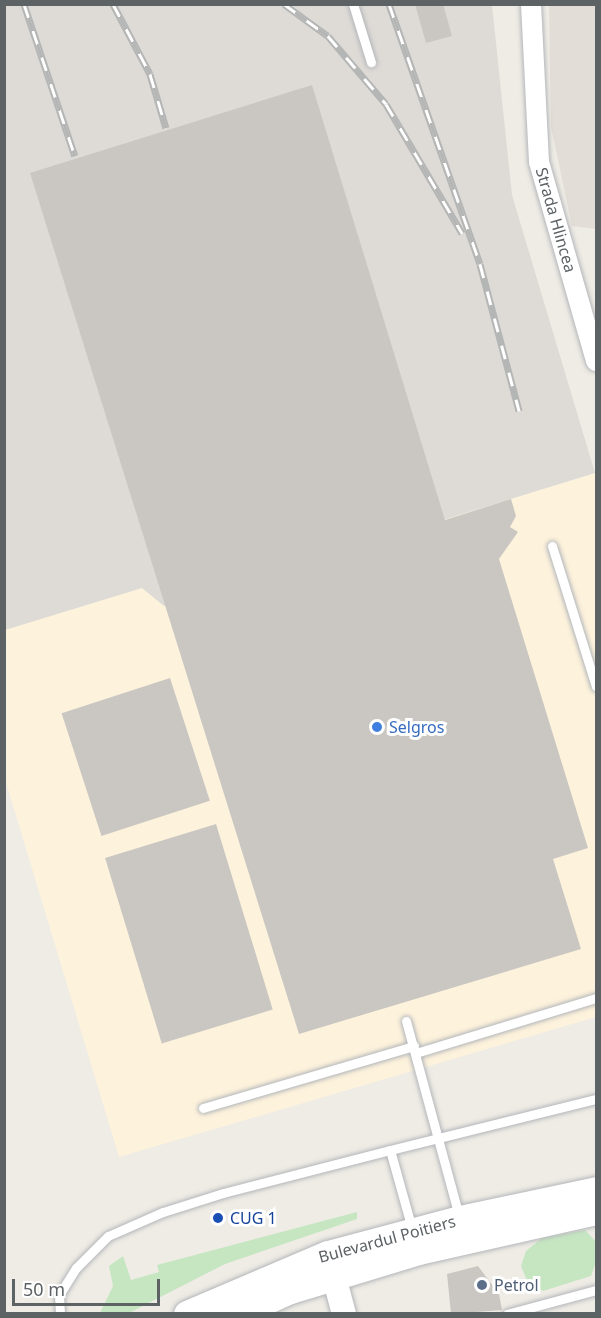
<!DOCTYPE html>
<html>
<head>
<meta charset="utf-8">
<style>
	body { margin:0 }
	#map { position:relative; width:601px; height:1318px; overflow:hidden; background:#efece5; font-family:"Noto Sans",sans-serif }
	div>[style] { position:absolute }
	.commercial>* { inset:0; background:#fdf2dc }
	.industrial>* { inset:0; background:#dedbd7 }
	.education>* { inset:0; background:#e2ddd6 }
	.green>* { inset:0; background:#c6e6c2 }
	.building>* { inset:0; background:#cac7c2; transform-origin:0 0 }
	.roads { filter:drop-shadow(0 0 2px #b3b6ba) drop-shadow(0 0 2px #b3b6ba) }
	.service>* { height:9px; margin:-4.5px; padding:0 4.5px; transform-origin:4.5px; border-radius:4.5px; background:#fff }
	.minor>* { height:20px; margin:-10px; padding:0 10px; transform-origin:10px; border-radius:10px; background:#fff }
	.tertiary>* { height:24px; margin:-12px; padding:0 12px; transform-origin:12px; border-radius:12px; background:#fff }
	.secondary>* { height:27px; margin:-13.5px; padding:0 13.5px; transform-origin:13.5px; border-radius:13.5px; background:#fff }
	.rail>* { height:7px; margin-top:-3.5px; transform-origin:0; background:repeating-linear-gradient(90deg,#fff 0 14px,#b4b5b5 0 28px); box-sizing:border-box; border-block:2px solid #b4b5b5 }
	.dots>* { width:16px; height:16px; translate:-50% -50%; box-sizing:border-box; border:3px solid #fff; border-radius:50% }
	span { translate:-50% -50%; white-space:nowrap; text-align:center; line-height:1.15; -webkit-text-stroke:6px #fff; paint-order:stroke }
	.street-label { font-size:16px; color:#5d6265 }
	.shop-label { font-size:16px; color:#366cbe }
	.left { translate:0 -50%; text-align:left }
	.transit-label { font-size:16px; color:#164399 }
	.service-label { font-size:16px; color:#4e5e75 }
	.frame { position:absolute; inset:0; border:6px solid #5d6265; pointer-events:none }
	.scale { position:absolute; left:12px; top:1279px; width:148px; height:27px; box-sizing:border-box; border:3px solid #5d6265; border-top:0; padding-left:8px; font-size:18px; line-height:21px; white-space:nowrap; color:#5d6265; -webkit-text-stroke:4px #fff; paint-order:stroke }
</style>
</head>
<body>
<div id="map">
	<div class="commercial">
		<div style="clip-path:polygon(595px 473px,596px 1017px,119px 1157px,5px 779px,4px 630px,142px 588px,165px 606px)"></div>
	</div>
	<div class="industrial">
		<div style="clip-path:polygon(5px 5px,492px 5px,512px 195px,595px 473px,164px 606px,142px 588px,5px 630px)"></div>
	</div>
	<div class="education">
		<div style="clip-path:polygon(549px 5px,596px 5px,596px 229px,572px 226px,551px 127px)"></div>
	</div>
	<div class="green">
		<div style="clip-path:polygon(357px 1212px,357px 1219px,225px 1264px,129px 1313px,100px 1313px,113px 1286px,109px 1266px,123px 1256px,131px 1280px,159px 1272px,157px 1265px)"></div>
		<div style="clip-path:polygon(585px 1230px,596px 1242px,596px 1262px,591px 1276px,543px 1291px,528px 1283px,521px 1266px,526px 1251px,542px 1238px)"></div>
	</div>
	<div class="building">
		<div style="clip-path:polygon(415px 4px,443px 4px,452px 36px,426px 43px)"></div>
		<div style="clip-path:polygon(312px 85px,445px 520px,511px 499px,516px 516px,510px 527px,518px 532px,499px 559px,588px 848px,553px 859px,581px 949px,299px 1034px,30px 173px)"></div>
		<div style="left:170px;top:678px;width:129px;height:114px;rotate:72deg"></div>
		<div style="left:216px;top:824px;width:194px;height:116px;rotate:73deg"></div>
		<div style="clip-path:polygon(478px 1266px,499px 1294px,502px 1310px,451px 1314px,447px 1274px)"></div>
	</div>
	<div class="roads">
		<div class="service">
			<div style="left:353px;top:4px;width:61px;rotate:72.8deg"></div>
			<div style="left:552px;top:546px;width:147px;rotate:72.6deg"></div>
			<div style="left:406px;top:1021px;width:202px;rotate:74.8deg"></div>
			<div style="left:416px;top:1053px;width:188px;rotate:-17deg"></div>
			<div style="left:203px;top:1108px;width:220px;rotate:-16.4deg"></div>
			<div style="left:390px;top:1150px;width:212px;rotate:-13.9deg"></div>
			<div style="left:60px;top:1314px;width:19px;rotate:-93deg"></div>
			<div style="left:59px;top:1295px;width:32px;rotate:-58deg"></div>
			<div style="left:76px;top:1268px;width:45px;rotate:-45deg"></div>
			<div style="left:108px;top:1236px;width:60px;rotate:-23.6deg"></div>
			<div style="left:163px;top:1212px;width:63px;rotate:-17.6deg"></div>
			<div style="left:223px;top:1193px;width:172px;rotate:-14.4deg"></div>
			<div style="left:390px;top:1150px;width:82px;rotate:74.4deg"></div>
			<div style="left:507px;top:1314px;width:92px;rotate:-15.1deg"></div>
		</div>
		<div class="minor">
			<div style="left:531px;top:4px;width:158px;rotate:87.1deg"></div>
			<div style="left:539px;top:162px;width:207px;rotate:74deg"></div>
		</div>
		<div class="tertiary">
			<div style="left:329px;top:1258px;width:58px;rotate:75deg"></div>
		</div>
		<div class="secondary">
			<div style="left:187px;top:1314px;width:153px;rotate:-23.1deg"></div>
			<div style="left:328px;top:1254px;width:137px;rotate:-14.9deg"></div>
			<div style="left:460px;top:1219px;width:139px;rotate:-12deg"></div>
			<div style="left:237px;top:1314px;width:58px;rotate:-24.4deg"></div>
			<div style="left:290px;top:1290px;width:134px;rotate:-16.9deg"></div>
			<div style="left:418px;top:1251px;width:182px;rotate:-12.7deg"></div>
		</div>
	</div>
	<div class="rail">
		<div style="left:24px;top:4px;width:160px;rotate:71.5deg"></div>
		<div style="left:113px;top:4px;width:79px;rotate:62.1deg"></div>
		<div style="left:150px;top:74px;width:56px;rotate:73.5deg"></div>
		<div style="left:284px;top:4px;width:54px;rotate:36deg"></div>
		<div style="left:328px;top:36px;width:89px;rotate:49.5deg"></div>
		<div style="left:386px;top:104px;width:150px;rotate:59.5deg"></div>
		<div style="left:389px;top:4px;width:275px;rotate:70.7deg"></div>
		<div style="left:480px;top:264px;width:152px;rotate:75.1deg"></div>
	</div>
	<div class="dots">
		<div style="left:377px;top:727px;background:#3f7fe0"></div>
		<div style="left:218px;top:1218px;background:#1a4fb4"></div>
		<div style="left:482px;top:1285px;background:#5c6f8a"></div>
	</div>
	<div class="street-label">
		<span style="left:556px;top:220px;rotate:74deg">Strada Hlincea</span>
		<span style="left:387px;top:1239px;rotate:-15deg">Bulevardul Poitiers</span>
	</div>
	<div class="shop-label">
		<span class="left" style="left:389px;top:727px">Selgros</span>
	</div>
	<div class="transit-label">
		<span class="left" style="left:230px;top:1218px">CUG 1</span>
	</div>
	<div class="service-label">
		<span class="left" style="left:494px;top:1285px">Petrol</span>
	</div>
	<div class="frame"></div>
	<div class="scale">50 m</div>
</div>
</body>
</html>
